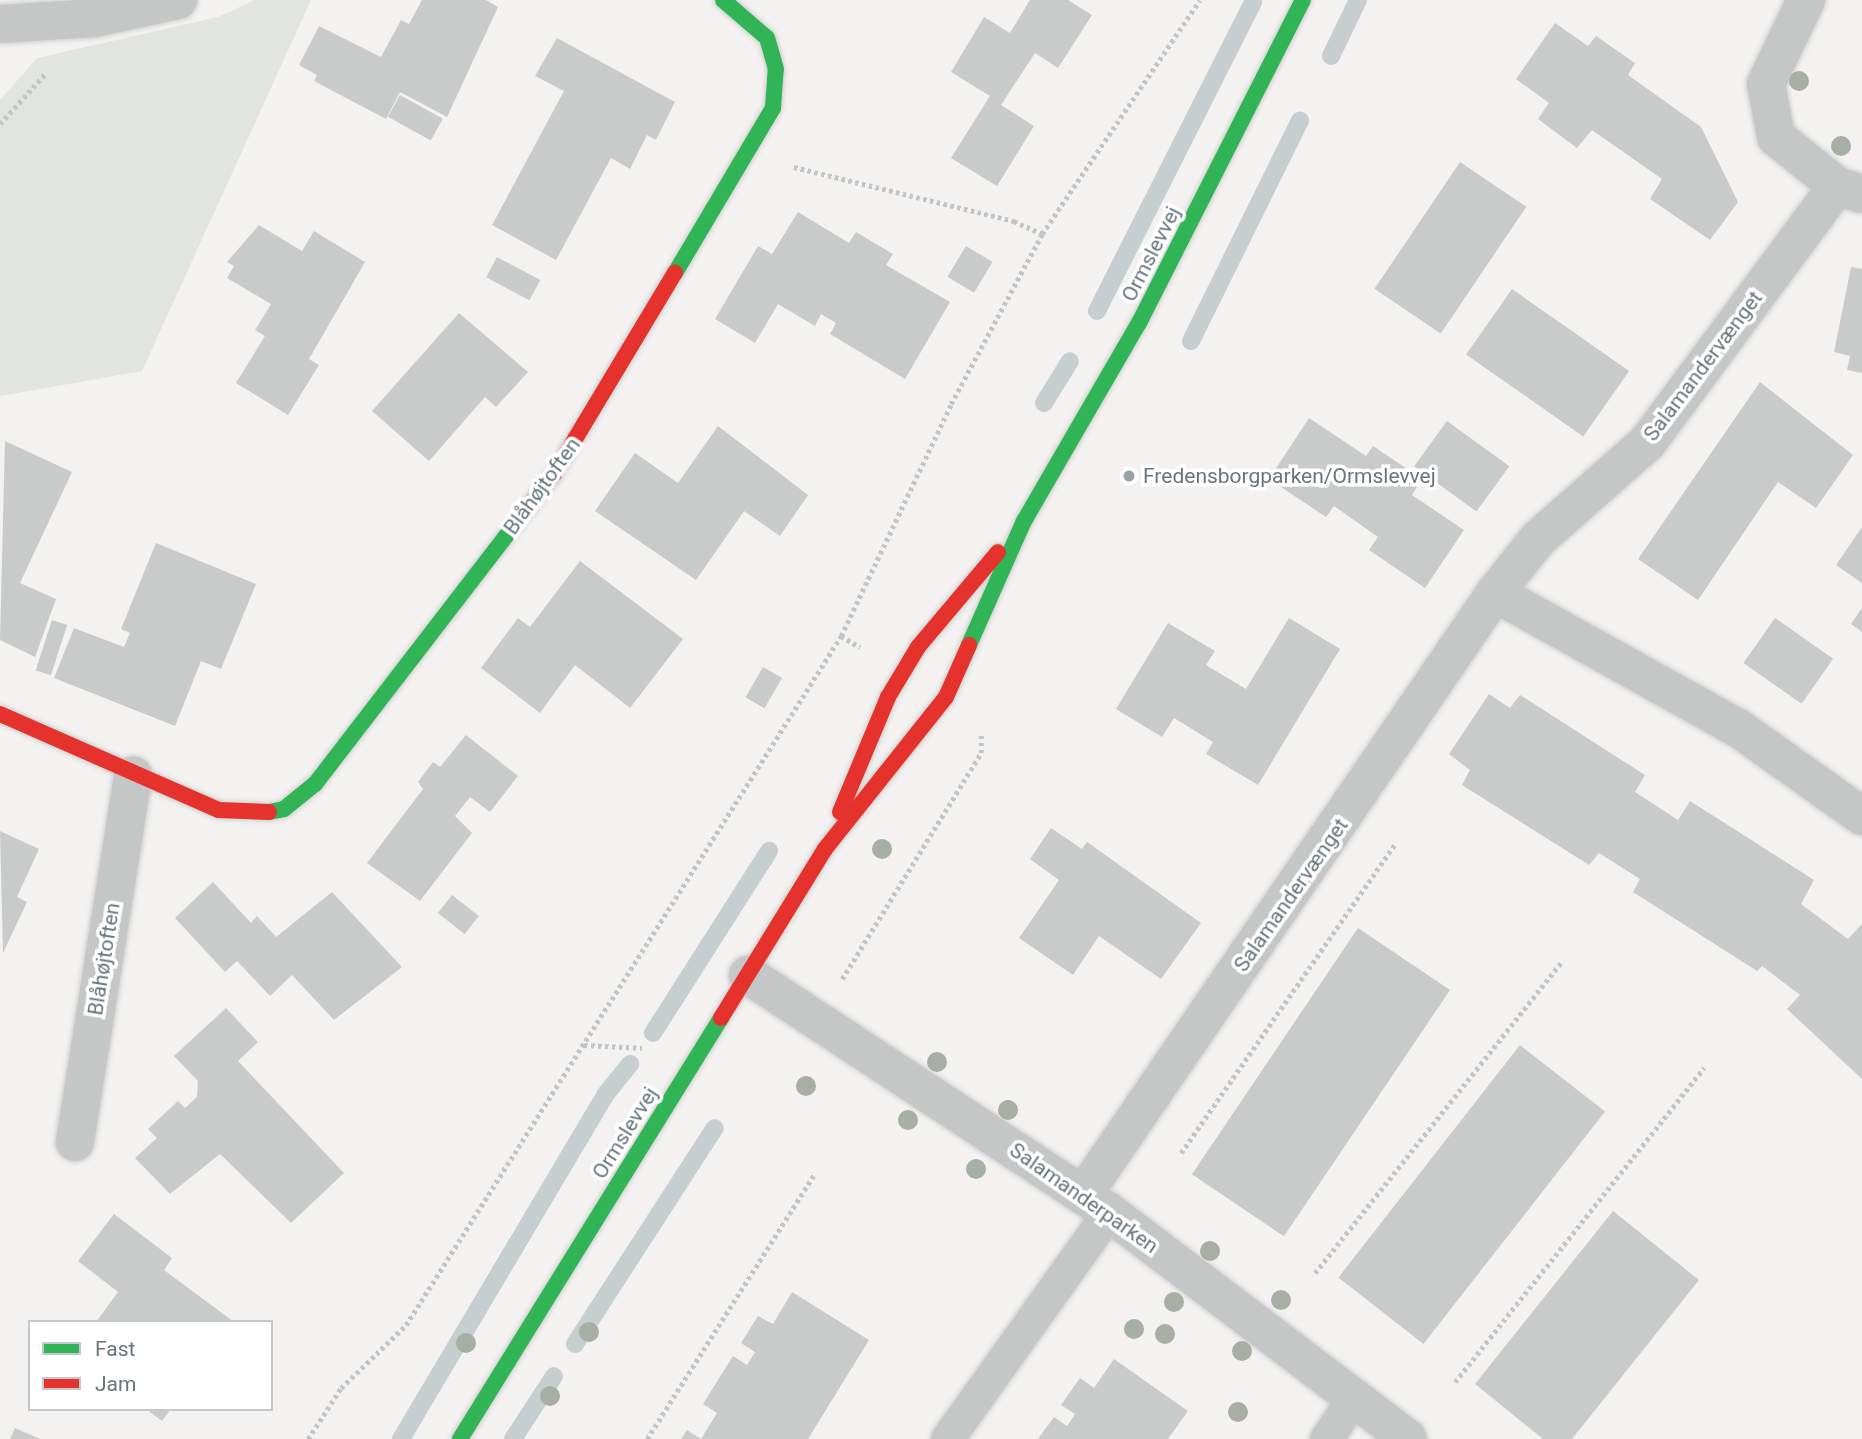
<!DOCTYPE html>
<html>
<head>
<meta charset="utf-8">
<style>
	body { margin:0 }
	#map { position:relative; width:1862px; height:1439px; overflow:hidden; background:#f3f2f1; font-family:Roboto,sans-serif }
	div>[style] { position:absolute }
	.green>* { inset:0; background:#e1e4df }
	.stream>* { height:18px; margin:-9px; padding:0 9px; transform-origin:9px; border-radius:9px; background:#c6ced0 }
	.building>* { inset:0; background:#c9caca; transform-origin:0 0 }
	.path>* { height:4.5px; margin-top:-2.25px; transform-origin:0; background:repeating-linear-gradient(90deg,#c3c4c5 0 3.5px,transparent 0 7px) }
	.roads { filter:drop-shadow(0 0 2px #cfcfcf) drop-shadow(0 0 2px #cfcfcf) }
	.lane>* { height:33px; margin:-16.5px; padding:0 16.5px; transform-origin:16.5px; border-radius:16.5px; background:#c5c7c7 }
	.street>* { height:38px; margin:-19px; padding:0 19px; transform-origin:19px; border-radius:19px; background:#c5c7c7 }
	.fast>* { height:16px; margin:-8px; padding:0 8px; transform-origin:8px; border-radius:8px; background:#30b455 }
	.jam>* { height:16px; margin:-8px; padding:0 8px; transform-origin:8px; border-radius:8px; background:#e5322d }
	.trees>* { width:20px; height:20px; margin:-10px; border-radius:50%; background:#a7aea3 }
	.dots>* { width:19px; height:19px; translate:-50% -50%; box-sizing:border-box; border:4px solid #fff; border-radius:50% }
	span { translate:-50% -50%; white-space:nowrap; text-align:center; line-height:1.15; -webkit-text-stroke:7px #fff; paint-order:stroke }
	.street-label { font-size:21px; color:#66757e }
	.poi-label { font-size:21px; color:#66757e }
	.left { translate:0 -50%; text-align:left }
	.legend { position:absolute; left:28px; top:1320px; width:245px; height:91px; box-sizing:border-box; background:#fff; border:2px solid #c2c8cb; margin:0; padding:9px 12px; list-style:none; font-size:21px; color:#66757e }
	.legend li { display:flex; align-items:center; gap:14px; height:35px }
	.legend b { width:35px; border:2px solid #c2c8cb }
</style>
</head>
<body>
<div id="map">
	<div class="green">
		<div style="clip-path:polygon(255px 0,311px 0,142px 371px,0 396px,0 100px,37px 58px,218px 17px)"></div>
	</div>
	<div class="stream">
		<div style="left:1331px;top:56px;width:62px;rotate:-64.3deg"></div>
		<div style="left:1097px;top:311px;width:346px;rotate:-63.2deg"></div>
		<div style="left:1191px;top:341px;width:246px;rotate:-63.7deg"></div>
		<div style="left:1044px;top:403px;width:49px;rotate:-58.2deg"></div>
		<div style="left:653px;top:1033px;width:216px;rotate:-57.5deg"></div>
		<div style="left:575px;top:1344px;width:257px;rotate:-57.1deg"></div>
		<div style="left:401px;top:1439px;width:400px;rotate:-59.3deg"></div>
		<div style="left:605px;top:1095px;width:40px;rotate:-51deg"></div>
		<div style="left:513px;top:1439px;width:75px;rotate:-56.9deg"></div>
	</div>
	<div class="building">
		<div style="clip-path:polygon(422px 0,486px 0,498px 7px,447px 117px,400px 92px,386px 119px,314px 81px,317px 75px,299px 65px,319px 26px,381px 57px,401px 20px,409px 24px)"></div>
		<div style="clip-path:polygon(1030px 0,1068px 0,1092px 15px,1058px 68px,1035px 53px,1001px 105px,1034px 126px,997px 186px,951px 158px,990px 96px,951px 72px,984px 17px,1010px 33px)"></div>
		<div style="clip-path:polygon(1555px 23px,1588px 46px,1596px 36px,1635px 63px,1628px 75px,1701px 127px,1738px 202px,1710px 240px,1650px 199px,1662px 179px,1592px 130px,1577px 148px,1538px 119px,1549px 103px,1516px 79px)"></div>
		<div style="clip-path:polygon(557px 38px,675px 102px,656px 140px,647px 135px,630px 169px,611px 158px,556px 260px,492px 225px,564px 91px,535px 76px)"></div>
		<div style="left:400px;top:95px;width:49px;height:25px;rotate:29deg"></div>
		<div style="left:1460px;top:162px;width:80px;height:153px;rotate:34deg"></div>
		<div style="clip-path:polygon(798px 212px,849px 243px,856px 232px,893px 254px,886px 265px,950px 302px,905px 379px,830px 334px,836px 323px,821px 314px,815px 326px,778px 304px,755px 343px,715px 319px,758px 246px,772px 254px)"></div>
		<div style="clip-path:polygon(259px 225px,302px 251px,314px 231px,365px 262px,309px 359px,319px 365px,288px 415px,236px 383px,265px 336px,255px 330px,271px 304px,227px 278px,234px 266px,227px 262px)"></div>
		<div style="left:966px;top:246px;width:31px;height:36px;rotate:31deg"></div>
		<div style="left:497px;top:257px;width:49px;height:23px;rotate:28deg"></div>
		<div style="clip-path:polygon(1851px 267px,1862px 269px,1862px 373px,1847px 370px,1850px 356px,1834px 352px)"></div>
		<div style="left:1512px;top:289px;width:143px;height:80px;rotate:35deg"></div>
		<div style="clip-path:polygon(459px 313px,528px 372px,496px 407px,485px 397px,429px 461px,372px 411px)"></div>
		<div style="clip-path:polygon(1760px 382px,1853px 455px,1816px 508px,1778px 482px,1698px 600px,1638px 559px)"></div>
		<div style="clip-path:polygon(1309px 418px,1366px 456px,1373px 446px,1422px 479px,1412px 495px,1464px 530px,1425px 588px,1369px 550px,1378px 537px,1334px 506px,1326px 517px,1269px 479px)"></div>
		<div style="left:1447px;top:421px;width:77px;height:56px;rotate:36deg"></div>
		<div style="clip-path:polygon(718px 426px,808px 495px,780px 536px,744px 511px,696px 580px,595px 511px,635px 453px,678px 483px)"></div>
		<div style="clip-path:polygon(5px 441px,72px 472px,20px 583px,56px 599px,35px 657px,0 640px)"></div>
		<div style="clip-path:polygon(1862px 527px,1862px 583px,1836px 565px)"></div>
		<div style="clip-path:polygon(156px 543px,256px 584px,221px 669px,201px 661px,175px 726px,54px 678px,74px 628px,124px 647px,130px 633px,121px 629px)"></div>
		<div style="clip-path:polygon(580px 561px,683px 639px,630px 708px,575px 665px,540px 713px,481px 668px,518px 618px,530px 627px)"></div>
		<div style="clip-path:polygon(1862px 608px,1862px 632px,1851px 624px)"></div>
		<div style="clip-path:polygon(1289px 618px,1340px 649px,1258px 785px,1206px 754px,1213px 742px,1174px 718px,1162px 737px,1116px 709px,1168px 623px,1215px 651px,1206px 665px,1246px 689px)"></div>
		<div style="left:1775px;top:618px;width:71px;height:55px;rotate:35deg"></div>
		<div style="left:52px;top:620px;width:16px;height:53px;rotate:18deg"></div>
		<div style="left:763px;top:667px;width:22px;height:35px;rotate:30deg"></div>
		<div style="clip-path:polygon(1489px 694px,1510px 708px,1520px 695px,1645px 775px,1635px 792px,1678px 820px,1690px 801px,1814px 880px,1801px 904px,1848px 939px,1862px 924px,1862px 1079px,1787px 1009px,1800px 995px,1762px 966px,1757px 971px,1633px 892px,1640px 879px,1599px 853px,1589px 865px,1462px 785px,1470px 770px,1449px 754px)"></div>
		<div style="clip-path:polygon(466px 735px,518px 776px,490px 812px,470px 797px,455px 816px,472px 833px,420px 901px,367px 863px,423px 789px,418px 782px,433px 762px,440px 767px)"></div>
		<div style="clip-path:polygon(1051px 828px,1082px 849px,1087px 842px,1201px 923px,1161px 979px,1099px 936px,1073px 975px,1019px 938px,1059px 880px,1030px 859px)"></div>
		<div style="clip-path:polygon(0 831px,39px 849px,17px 897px,27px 902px,3px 953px)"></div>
		<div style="clip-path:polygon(213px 882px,251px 923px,257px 916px,276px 937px,332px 892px,402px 967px,334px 1020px,292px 975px,270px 996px,237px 961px,225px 972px,175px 918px)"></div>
		<div style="left:452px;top:895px;width:34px;height:23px;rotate:38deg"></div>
		<div style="left:1358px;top:928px;width:111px;height:297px;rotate:34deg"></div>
		<div style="clip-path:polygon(226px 1008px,258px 1042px,238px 1061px,344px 1173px,291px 1223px,220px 1154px,170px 1194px,135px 1158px,157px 1138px,148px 1129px,178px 1101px,185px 1108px,197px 1097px,198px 1081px,174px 1056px)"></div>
		<div style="left:1520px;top:1045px;width:108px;height:295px;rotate:38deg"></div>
		<div style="clip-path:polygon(1613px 1211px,1699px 1280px,1572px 1439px,1543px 1439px,1475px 1384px)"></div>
		<div style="clip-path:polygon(114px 1214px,172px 1258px,164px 1270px,234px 1322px,96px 1322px,118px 1292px,78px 1261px)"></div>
		<div style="clip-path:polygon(792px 1292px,869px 1340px,808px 1439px,681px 1439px,687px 1430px,701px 1439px,717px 1413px,703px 1404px,733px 1356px,747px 1365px,755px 1352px,741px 1343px,758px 1316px,773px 1324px)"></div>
		<div style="clip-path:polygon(1114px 1359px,1188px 1411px,1168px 1439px,1038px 1439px,1054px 1417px,1067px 1426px,1075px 1414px,1061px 1405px,1080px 1378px,1094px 1388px)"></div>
		<div style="clip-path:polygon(146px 1409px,171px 1409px,162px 1421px)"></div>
		<div style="clip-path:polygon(15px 1428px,40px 1439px,10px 1439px)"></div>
	</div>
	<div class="path">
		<div style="left:0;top:124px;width:69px;rotate:-48deg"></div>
		<div style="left:794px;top:167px;width:227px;rotate:13.8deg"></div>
		<div style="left:1014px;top:221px;width:31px;rotate:25deg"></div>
		<div style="left:841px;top:636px;width:22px;rotate:30deg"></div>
		<div style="left:842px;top:979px;width:265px;rotate:-58.4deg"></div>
		<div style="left:981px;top:753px;width:20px;rotate:-90deg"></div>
		<div style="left:584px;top:1045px;width:58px;rotate:3deg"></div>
		<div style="left:1181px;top:1153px;width:378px;rotate:-55.3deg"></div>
		<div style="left:1315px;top:1273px;width:396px;rotate:-51.6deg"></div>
		<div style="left:1455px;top:1382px;width:401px;rotate:-51.6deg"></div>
		<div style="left:308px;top:1439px;width:61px;rotate:-57.1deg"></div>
		<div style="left:341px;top:1388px;width:91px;rotate:-44.1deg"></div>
		<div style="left:406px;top:1325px;width:815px;rotate:-57.73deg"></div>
		<div style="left:841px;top:636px;width:257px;rotate:-64.6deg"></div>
		<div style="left:951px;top:404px;width:193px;rotate:-61.8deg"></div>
		<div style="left:1042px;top:234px;width:282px;rotate:-56deg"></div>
		<div style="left:647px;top:1439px;width:315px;rotate:-57.7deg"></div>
	</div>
	<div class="roads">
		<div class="lane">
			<div style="left:947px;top:1439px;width:279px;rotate:-54.5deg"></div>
			<div style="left:1326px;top:1439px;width:50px;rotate:-56.3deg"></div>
		</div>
		<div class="street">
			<div style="left:1806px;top:0;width:93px;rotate:115.5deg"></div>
			<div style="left:1766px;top:84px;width:54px;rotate:79.3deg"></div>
			<div style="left:1776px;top:137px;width:78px;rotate:38.8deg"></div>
			<div style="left:1837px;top:186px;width:25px;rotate:18deg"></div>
			<div style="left:0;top:24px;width:95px;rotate:-3.6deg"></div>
			<div style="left:95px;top:18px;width:85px;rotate:-12.2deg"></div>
			<div style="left:1495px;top:593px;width:278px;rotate:29.1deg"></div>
			<div style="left:1738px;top:728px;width:152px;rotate:35.4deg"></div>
			<div style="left:748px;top:975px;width:432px;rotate:33.3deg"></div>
			<div style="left:1109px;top:1212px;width:375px;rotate:37.2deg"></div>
			<div style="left:75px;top:1142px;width:371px;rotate:-81deg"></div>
			<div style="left:1083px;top:1195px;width:729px;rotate:-55.61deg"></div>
			<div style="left:1495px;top:593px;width:69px;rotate:-51.5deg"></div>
			<div style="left:1538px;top:539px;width:145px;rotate:-41.4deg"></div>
			<div style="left:1647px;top:443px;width:320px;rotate:-53.5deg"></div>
		</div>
		<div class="fast">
			<div style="left:675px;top:273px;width:192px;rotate:-59.3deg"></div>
			<div style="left:773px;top:108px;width:39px;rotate:-86deg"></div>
			<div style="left:776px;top:69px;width:32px;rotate:-106deg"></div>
			<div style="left:767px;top:38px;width:58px;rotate:-139.2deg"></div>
			<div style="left:969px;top:645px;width:136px;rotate:-66.1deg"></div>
			<div style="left:1024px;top:521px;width:229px;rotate:-59.9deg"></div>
			<div style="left:1139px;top:323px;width:362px;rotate:-63.1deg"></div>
			<div style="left:269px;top:812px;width:15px;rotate:-11deg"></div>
			<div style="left:284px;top:809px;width:40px;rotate:-39deg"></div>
			<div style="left:315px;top:784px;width:391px;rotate:-52.4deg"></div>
			<div style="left:460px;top:1439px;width:495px;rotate:-58.2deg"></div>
		</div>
		<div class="jam">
			<div style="left:554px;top:474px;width:235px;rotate:-59deg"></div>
			<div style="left:0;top:714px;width:239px;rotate:23.7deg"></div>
			<div style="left:219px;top:810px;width:50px;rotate:2.3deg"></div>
			<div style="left:840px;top:812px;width:125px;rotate:-67.3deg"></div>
			<div style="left:888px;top:697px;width:58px;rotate:-59deg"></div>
			<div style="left:918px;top:647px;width:124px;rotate:-49.9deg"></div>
			<div style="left:721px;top:1018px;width:198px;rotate:-58.4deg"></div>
			<div style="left:825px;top:849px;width:194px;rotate:-51.5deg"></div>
			<div style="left:946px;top:697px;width:57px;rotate:-66.1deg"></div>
		</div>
	</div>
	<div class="trees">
		<div style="left:1799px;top:81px"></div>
		<div style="left:1841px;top:146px"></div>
		<div style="left:882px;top:849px"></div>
		<div style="left:937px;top:1062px"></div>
		<div style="left:806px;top:1086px"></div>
		<div style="left:1008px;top:1110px"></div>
		<div style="left:908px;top:1120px"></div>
		<div style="left:976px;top:1169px"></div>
		<div style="left:1210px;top:1251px"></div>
		<div style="left:1281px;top:1300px"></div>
		<div style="left:1174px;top:1302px"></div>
		<div style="left:1134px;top:1329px"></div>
		<div style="left:589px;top:1332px"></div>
		<div style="left:1165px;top:1334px"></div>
		<div style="left:466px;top:1343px"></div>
		<div style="left:1242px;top:1351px"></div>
		<div style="left:550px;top:1396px"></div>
		<div style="left:1238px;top:1412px"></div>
	</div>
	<div class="dots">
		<div style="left:1129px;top:476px;background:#97a1a6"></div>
	</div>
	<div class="street-label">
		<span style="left:1151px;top:254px;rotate:-63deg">Ormslevvej</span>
		<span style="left:1703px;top:366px;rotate:-53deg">Salamandervænget</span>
		<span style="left:542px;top:486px;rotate:-54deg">Blåhøjtoften</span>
		<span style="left:1291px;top:895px;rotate:-55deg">Salamandervænget</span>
		<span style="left:104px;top:959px;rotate:-81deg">Blåhøjtoften</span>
		<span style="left:625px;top:1133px;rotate:-58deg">Ormslevvej</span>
		<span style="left:1084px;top:1198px;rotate:35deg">Salamanderparken</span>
	</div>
	<div class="poi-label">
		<span class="left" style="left:1143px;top:476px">Fredensborgparken/Ormslevvej</span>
	</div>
	<ul class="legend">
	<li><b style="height:9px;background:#30b455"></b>Fast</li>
	<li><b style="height:9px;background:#e5322d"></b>Jam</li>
	</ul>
</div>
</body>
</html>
